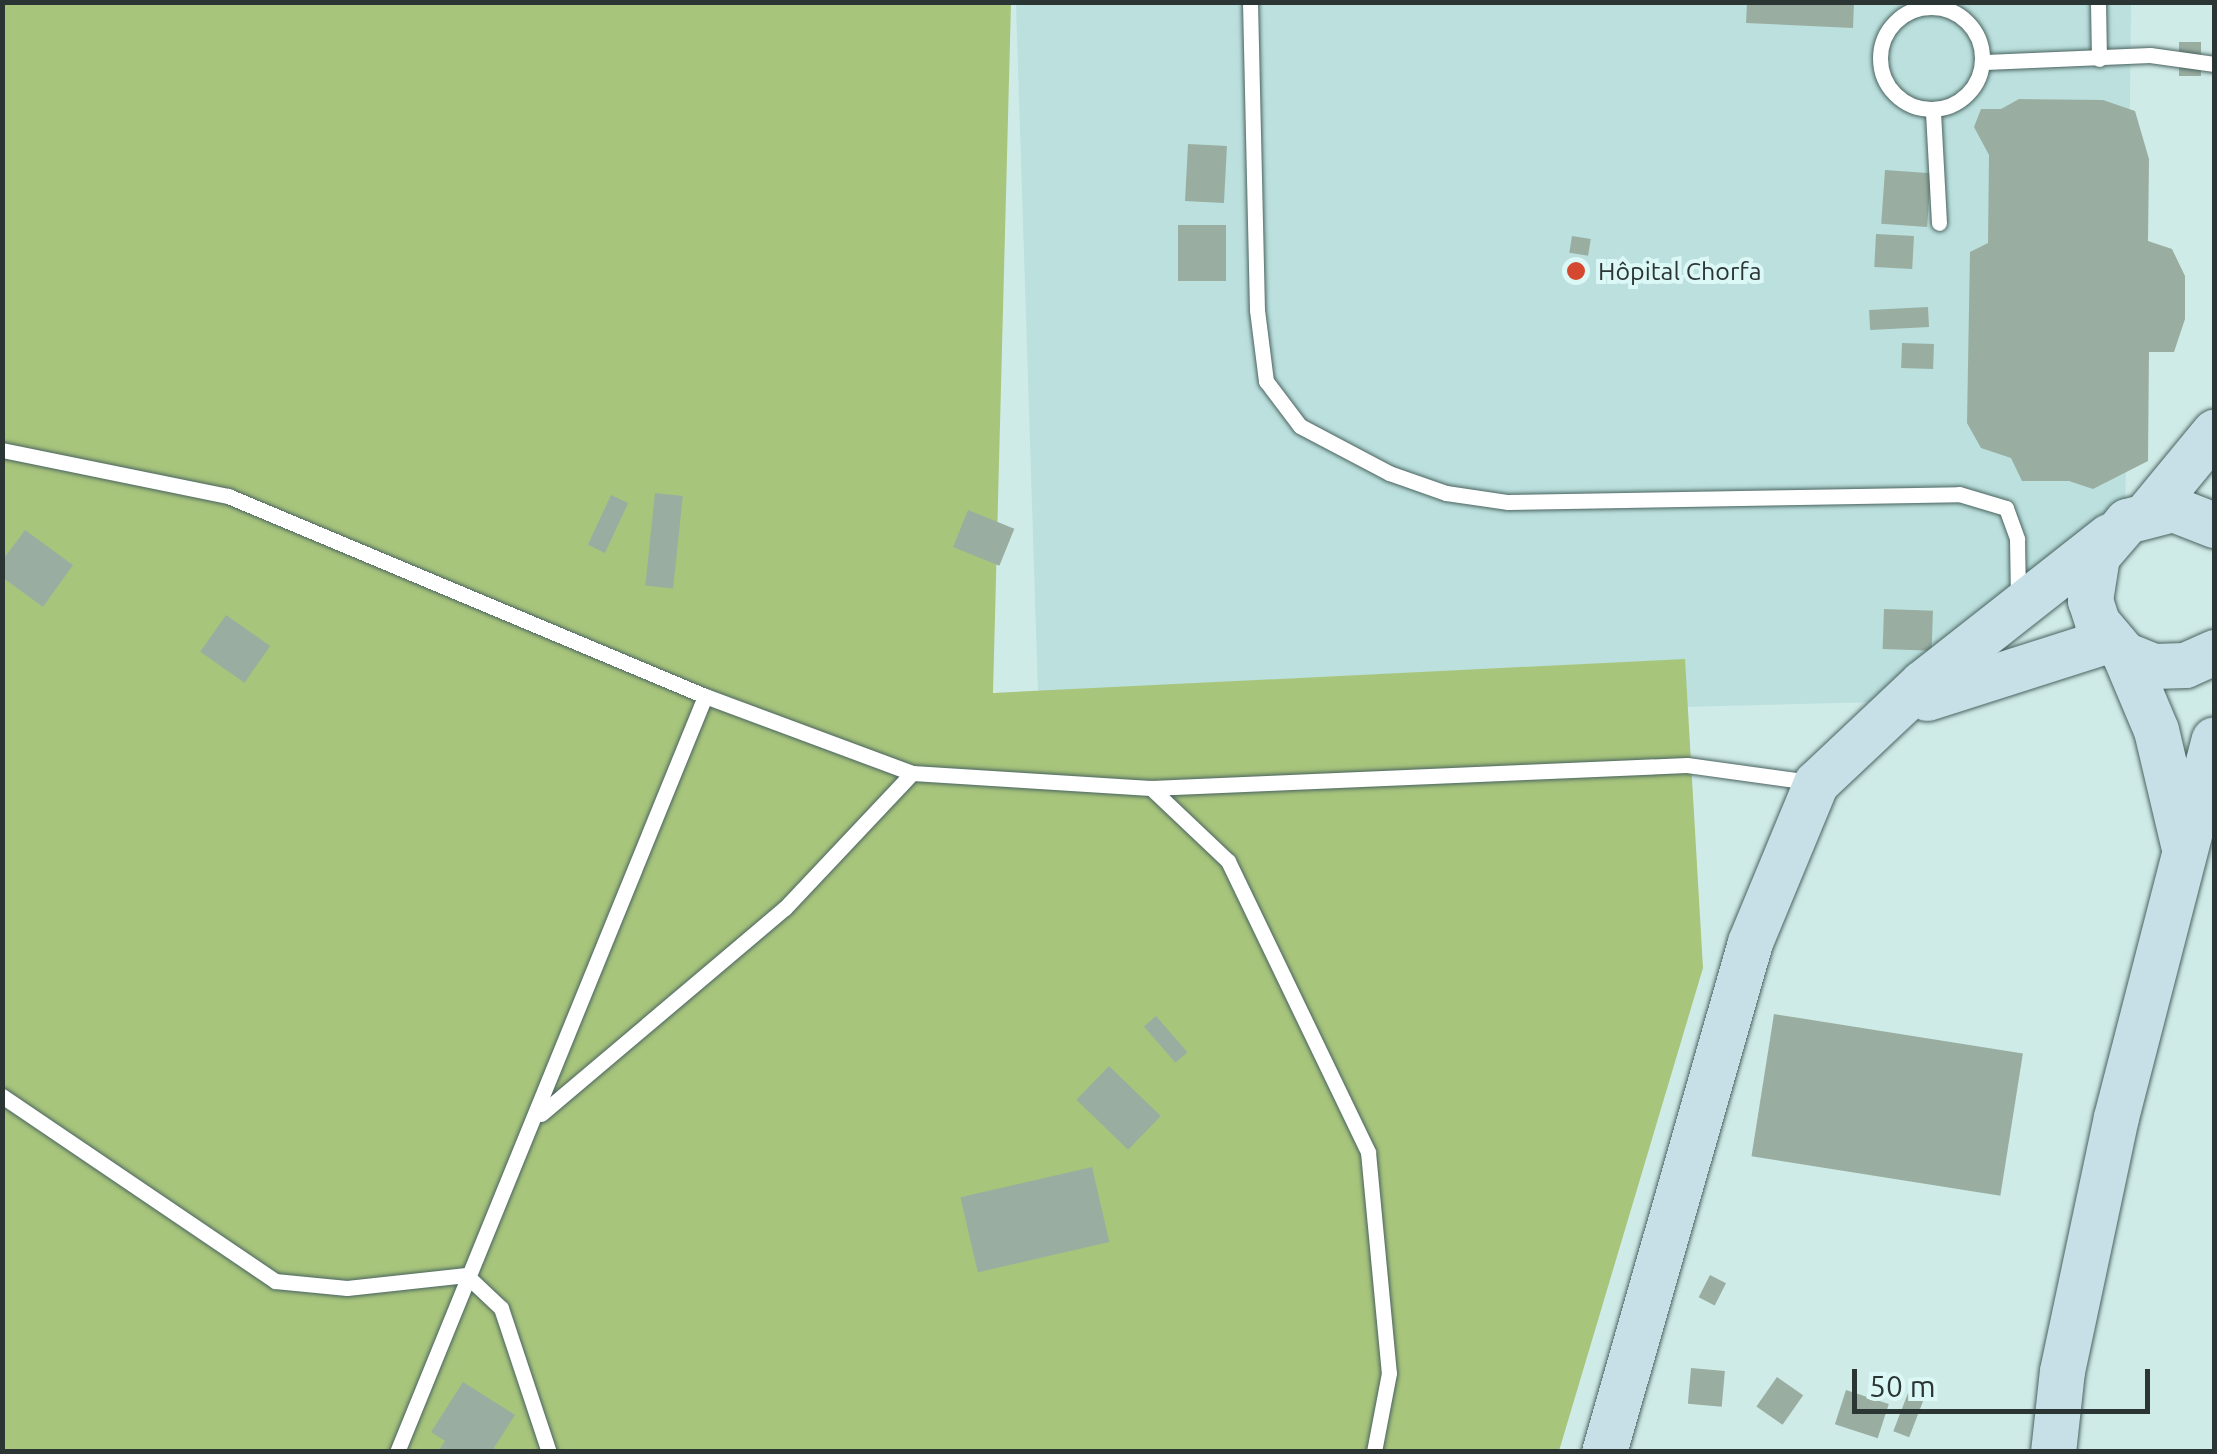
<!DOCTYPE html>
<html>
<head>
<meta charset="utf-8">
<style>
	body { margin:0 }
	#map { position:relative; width:2217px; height:1454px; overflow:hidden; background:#cfebe8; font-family:Ubuntu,sans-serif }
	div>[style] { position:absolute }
	.built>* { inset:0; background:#bbe0dd }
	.green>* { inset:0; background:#a8c57c }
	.building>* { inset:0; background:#99aea1; transform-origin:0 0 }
	.roads { filter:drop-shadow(0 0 2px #4a6360) drop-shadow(0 0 2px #4a6360) }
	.lane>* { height:15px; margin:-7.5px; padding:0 7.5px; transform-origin:7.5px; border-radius:7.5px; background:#fff }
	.lane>.ring { margin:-7.5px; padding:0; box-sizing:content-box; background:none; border:15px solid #fff; border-radius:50% }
	.secondary>* { height:45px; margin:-22.5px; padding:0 22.5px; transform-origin:22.5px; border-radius:22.5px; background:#c7dfe7 }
	.dots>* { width:28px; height:28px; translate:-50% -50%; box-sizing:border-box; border:5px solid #dcf8f6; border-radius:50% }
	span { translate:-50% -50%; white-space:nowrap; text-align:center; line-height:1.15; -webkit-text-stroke:8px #dcf8f6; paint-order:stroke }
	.poi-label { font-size:25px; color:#2a3534 }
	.left { translate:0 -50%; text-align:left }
	.frame { position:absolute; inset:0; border:5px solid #2a3534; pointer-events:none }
	.scale { position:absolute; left:1852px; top:1369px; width:298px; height:45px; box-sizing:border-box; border:5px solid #2a3534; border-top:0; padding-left:12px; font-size:30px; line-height:35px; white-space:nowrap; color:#2a3534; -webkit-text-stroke:8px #dcf8f6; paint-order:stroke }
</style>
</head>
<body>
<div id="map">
	<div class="built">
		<div style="clip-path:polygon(1016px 3px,2131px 3px,2125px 539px,1879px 702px,1039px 723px)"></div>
	</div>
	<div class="green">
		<div style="clip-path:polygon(3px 3px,1011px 3px,993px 693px,1685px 659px,1703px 968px,1559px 1451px,3px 1452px)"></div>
	</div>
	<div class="building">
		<div style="clip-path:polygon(1747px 2px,1854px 2px,1853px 28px,1746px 23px)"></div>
		<div style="left:2179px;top:42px;width:22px;height:34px"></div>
		<div style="clip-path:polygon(2019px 99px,2103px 100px,2135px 111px,2149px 159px,2148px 241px,2172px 249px,2185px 276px,2185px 319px,2174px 352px,2149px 352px,2148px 461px,2093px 489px,2069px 481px,2022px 481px,2011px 458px,1981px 448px,1967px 423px,1970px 252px,1988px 243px,1989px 155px,1974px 127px,1981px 109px,2001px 109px)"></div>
		<div style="left:1188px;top:144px;width:39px;height:57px;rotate:3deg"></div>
		<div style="left:1885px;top:170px;width:46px;height:54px;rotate:4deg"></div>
		<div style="left:1226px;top:225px;width:56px;height:48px;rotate:90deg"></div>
		<div style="left:1876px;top:234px;width:38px;height:33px;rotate:3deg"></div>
		<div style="left:1572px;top:236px;width:19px;height:17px;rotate:9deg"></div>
		<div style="left:1928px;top:307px;width:20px;height:59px;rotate:87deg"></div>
		<div style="left:1902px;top:343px;width:32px;height:25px;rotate:2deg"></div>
		<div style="left:655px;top:493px;width:28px;height:93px;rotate:6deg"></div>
		<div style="left:611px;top:495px;width:19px;height:55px;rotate:25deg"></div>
		<div style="left:968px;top:510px;width:50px;height:40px;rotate:22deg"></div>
		<div style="clip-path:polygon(25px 530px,73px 565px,43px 607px,2px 577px,2px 561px)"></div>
		<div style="left:1884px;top:609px;width:49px;height:40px;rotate:2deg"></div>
		<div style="left:226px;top:615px;width:54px;height:45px;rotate:35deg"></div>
		<div style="left:1774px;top:1014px;width:252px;height:144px;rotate:9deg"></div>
		<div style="left:1156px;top:1016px;width:48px;height:16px;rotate:49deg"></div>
		<div style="left:1109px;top:1066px;width:72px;height:47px;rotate:44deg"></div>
		<div style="left:1092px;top:1167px;width:77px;height:135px;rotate:77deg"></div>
		<div style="left:1710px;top:1275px;width:18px;height:25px;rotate:27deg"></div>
		<div style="left:1691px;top:1368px;width:34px;height:36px;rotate:5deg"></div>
		<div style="left:1777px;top:1377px;width:32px;height:36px;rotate:35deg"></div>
		<div style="clip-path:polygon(463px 1382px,515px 1415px,494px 1448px,500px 1452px,438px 1452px,445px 1441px,431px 1432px)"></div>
		<div style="left:1846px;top:1390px;width:45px;height:36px;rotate:18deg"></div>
		<div style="left:1908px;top:1393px;width:17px;height:41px;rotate:21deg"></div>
	</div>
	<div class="roads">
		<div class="lane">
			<div style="left:1250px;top:2px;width:308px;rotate:88.7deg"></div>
			<div style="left:1257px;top:310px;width:72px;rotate:82.8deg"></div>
			<div style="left:1266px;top:381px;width:56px;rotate:52.9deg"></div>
			<div style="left:1300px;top:426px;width:101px;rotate:27.8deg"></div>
			<div style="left:1389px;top:473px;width:60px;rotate:19.3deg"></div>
			<div style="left:1446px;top:493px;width:63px;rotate:8.3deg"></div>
			<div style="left:1508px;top:502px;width:451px;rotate:-1deg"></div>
			<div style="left:1959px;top:494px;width:49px;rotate:16.6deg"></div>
			<div style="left:2006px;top:508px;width:33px;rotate:70deg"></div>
			<div style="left:2017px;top:539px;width:57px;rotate:89deg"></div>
			<div style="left:2098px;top:2px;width:57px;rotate:89deg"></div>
			<div class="ring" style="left:1880px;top:7px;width:87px;height:87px"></div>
			<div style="left:1985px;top:62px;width:165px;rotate:-2.4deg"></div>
			<div style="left:2150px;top:55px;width:65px;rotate:8deg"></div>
			<div style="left:1933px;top:112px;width:111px;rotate:86.9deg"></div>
			<div style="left:2px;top:450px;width:231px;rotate:11.5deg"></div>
			<div style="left:228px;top:496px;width:517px;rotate:22.75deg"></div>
			<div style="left:705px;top:696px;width:221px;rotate:20.4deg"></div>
			<div style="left:912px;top:773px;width:239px;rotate:3.6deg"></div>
			<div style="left:1151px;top:788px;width:106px;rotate:43.5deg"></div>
			<div style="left:1228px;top:861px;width:323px;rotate:64.3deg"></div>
			<div style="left:1368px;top:1152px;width:222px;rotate:84.6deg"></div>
			<div style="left:1389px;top:1373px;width:80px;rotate:100.8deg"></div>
			<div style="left:1151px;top:788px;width:536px;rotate:-2.46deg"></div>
			<div style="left:1687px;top:765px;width:124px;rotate:7.9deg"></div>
			<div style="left:2px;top:1096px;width:330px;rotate:34.1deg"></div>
			<div style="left:275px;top:1281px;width:72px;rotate:5.6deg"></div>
			<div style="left:347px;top:1288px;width:120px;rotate:-6.2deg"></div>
			<div style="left:466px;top:1275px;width:48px;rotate:43.3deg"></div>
			<div style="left:501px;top:1308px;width:152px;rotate:71.6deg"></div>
			<div style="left:541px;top:1114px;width:319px;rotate:-40.2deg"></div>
			<div style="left:785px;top:908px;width:185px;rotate:-46.7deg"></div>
			<div style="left:397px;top:1452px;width:816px;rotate:-67.83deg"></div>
		</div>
		<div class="secondary">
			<div style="left:2148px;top:512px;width:104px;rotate:-50.5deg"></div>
			<div style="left:2214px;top:525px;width:44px;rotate:-158.7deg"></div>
			<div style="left:2173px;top:509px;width:48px;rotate:165.4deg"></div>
			<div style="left:2127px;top:521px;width:46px;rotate:130.6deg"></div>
			<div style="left:2097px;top:556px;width:45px;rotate:99deg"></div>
			<div style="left:2090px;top:600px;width:23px;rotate:72deg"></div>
			<div style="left:2097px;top:622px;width:42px;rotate:49.8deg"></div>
			<div style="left:2124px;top:654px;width:32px;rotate:22deg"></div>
			<div style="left:2154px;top:666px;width:31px;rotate:-2deg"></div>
			<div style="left:2185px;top:665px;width:32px;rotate:-24deg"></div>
			<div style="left:2124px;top:654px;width:82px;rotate:67.2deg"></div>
			<div style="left:2156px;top:730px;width:117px;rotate:76.7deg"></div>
			<div style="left:1927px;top:698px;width:191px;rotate:-17.7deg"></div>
			<div style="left:1604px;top:1452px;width:530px;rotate:-74.02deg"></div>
			<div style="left:1750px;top:942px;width:172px;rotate:-67.5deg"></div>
			<div style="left:1816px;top:783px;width:146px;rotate:-43.3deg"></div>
			<div style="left:1922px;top:683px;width:238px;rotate:-38.2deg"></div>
			<div style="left:2053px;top:1452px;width:81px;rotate:-83.7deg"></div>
			<div style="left:2062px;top:1371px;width:260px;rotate:-78deg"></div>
			<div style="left:2116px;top:1117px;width:390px;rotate:-75.5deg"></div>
		</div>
	</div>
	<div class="dots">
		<div style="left:1576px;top:271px;background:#d4482f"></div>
	</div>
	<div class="poi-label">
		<span class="left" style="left:1598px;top:271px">Hôpital Chorfa</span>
	</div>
	<div class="frame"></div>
	<div class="scale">50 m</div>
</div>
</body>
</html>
